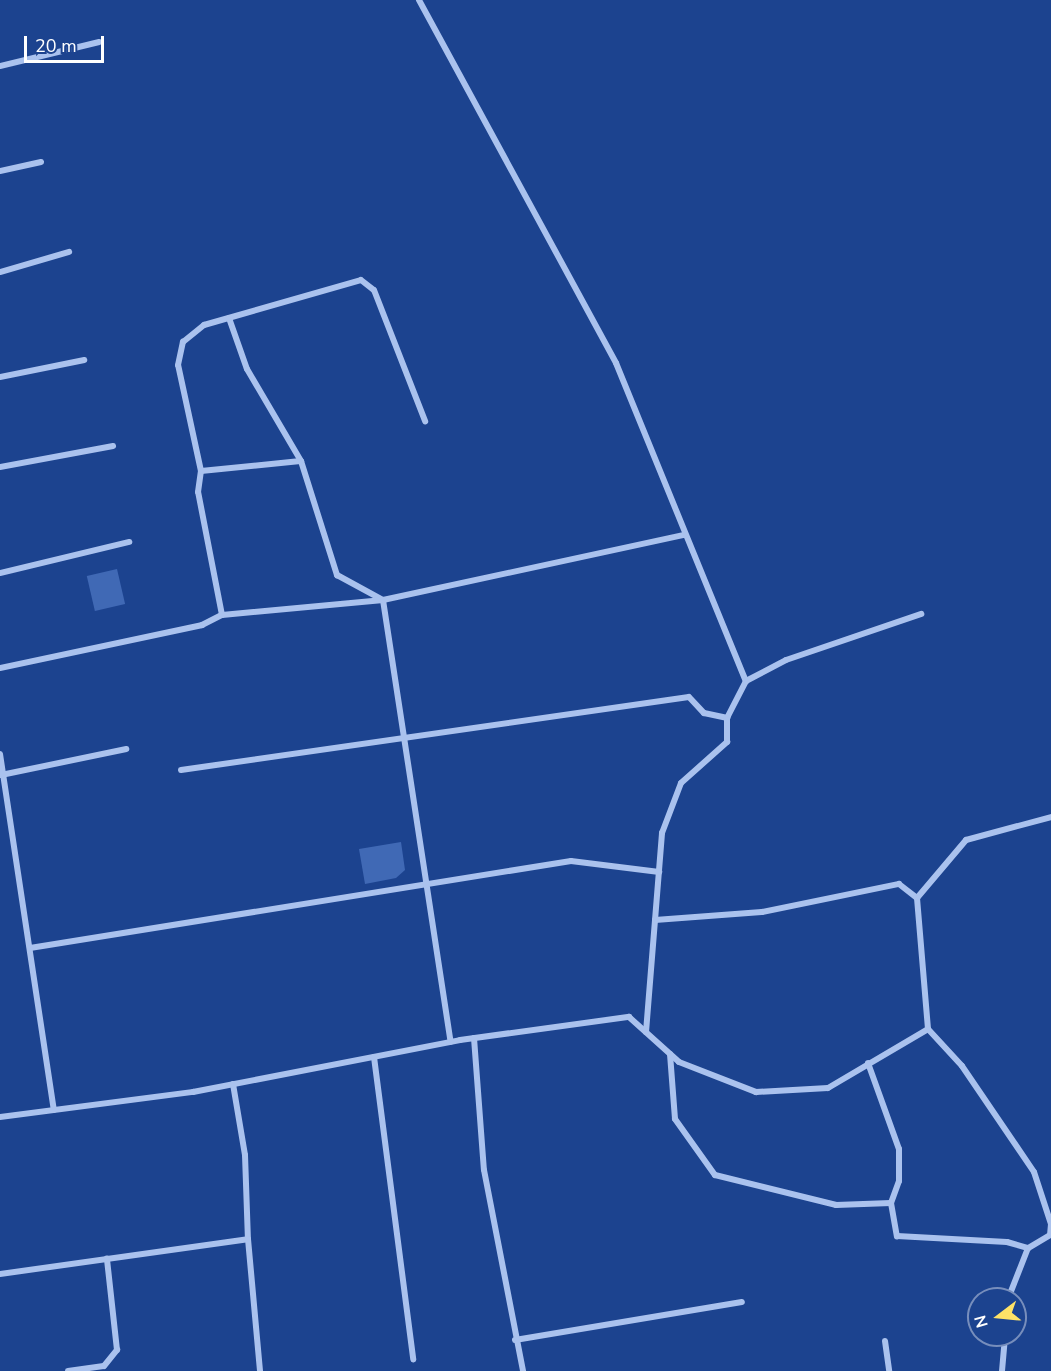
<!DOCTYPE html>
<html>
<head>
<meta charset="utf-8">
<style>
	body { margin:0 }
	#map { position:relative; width:1051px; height:1371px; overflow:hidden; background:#1c438f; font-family:"Nunito Sans",sans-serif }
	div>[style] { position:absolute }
	.building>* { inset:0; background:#4069b5; transform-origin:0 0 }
	.street>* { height:6px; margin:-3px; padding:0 3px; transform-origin:3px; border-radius:3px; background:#aac2ee }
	span { translate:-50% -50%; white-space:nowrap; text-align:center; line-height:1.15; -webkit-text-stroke:6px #1c438f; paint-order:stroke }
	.north { position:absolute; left:967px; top:1287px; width:60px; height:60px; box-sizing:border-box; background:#1c438f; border:2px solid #778ebc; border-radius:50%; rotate:254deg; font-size:16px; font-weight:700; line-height:24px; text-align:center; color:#fff }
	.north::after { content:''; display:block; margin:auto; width:21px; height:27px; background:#fee267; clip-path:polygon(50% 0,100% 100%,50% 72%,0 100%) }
	.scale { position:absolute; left:24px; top:36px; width:80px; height:27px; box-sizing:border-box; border:3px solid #fff; border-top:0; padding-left:8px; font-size:18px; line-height:21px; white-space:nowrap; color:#fff; -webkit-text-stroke:4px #1c438f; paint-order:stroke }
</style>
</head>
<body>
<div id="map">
	<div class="building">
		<div style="left:117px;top:569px;width:36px;height:31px;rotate:77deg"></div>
		<div style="clip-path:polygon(401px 842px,405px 870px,396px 878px,365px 884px,359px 849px)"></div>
	</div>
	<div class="street">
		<div style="left:419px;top:0;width:413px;rotate:61.5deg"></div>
		<div style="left:616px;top:363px;width:344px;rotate:67.8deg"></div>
		<div style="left:0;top:66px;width:102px;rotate:-13.6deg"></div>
		<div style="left:0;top:171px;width:42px;rotate:-12.4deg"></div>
		<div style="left:0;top:272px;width:72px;rotate:-16.2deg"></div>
		<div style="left:229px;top:318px;width:54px;rotate:70.6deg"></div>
		<div style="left:247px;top:369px;width:107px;rotate:59.6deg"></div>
		<div style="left:301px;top:461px;width:120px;rotate:72.5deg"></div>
		<div style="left:337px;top:575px;width:52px;rotate:28.5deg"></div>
		<div style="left:383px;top:600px;width:447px;rotate:81.3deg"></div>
		<div style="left:0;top:377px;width:86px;rotate:-11.4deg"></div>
		<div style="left:0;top:467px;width:115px;rotate:-10.5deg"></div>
		<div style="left:201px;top:471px;width:108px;rotate:-102.2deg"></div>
		<div style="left:178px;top:365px;width:24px;rotate:-78deg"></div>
		<div style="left:183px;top:342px;width:27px;rotate:-39deg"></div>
		<div style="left:204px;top:325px;width:163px;rotate:-16deg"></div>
		<div style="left:361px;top:280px;width:16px;rotate:38deg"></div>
		<div style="left:374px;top:290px;width:141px;rotate:68.7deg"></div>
		<div style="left:0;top:573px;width:133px;rotate:-13.5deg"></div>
		<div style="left:222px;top:615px;width:125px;rotate:-101deg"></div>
		<div style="left:198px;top:492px;width:21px;rotate:-82deg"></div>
		<div style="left:201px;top:471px;width:100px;rotate:-5.7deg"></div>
		<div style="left:0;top:668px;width:207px;rotate:-12deg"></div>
		<div style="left:202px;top:625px;width:22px;rotate:-27deg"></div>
		<div style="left:222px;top:615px;width:162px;rotate:-5.3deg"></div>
		<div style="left:383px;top:600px;width:308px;rotate:-12.2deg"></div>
		<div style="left:0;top:754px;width:360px;rotate:81.4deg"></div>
		<div style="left:181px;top:770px;width:513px;rotate:-8.18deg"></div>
		<div style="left:689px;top:697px;width:22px;rotate:47deg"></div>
		<div style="left:704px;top:713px;width:24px;rotate:12deg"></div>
		<div style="left:1px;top:775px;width:128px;rotate:-11.7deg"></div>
		<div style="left:917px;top:898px;width:76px;rotate:-49.8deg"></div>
		<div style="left:966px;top:840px;width:88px;rotate:-15.1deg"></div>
		<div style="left:655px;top:920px;width:107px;rotate:-4.3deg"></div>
		<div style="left:762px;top:912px;width:140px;rotate:-11.6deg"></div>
		<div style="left:899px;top:884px;width:23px;rotate:38deg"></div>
		<div style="left:917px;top:898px;width:131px;rotate:85.2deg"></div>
		<div style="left:30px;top:948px;width:548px;rotate:-9.14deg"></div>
		<div style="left:571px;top:861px;width:89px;rotate:7.1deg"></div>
		<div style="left:646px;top:1032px;width:200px;rotate:-85.4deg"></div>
		<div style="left:662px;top:833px;width:53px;rotate:-69.2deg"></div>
		<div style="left:681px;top:783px;width:62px;rotate:-41.7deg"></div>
		<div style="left:727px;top:742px;width:24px;rotate:-90deg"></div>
		<div style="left:727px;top:718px;width:42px;rotate:-62.8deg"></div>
		<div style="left:746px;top:681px;width:45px;rotate:-27.7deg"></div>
		<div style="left:786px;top:660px;width:143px;rotate:-18.8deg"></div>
		<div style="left:474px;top:1038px;width:132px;rotate:85.7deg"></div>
		<div style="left:484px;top:1170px;width:205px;rotate:79deg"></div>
		<div style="left:670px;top:1054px;width:65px;rotate:85.6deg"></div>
		<div style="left:675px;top:1119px;width:69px;rotate:54.5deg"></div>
		<div style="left:715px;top:1175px;width:125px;rotate:13.9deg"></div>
		<div style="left:836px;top:1205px;width:55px;rotate:-2.1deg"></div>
		<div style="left:891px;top:1203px;width:34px;rotate:80deg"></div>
		<div style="left:897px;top:1236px;width:110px;rotate:3.1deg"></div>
		<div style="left:1007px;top:1242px;width:22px;rotate:16deg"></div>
		<div style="left:374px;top:1057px;width:305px;rotate:82.6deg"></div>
		<div style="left:868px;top:1063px;width:91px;rotate:70.2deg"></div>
		<div style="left:899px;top:1149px;width:32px;rotate:90deg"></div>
		<div style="left:899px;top:1181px;width:23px;rotate:110deg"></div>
		<div style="left:233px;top:1084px;width:72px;rotate:80.4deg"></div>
		<div style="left:245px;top:1155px;width:84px;rotate:88deg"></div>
		<div style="left:0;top:1117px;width:195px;rotate:-7.4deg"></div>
		<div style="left:193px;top:1092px;width:272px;rotate:-11deg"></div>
		<div style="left:460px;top:1040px;width:171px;rotate:-7.8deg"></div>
		<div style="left:629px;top:1017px;width:67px;rotate:42deg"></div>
		<div style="left:679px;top:1062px;width:83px;rotate:21.3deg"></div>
		<div style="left:756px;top:1092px;width:72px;rotate:-3.2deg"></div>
		<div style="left:828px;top:1088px;width:116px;rotate:-30.5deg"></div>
		<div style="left:928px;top:1029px;width:50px;rotate:47.4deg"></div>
		<div style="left:962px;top:1066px;width:128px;rotate:55.8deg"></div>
		<div style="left:1034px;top:1172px;width:55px;rotate:71.9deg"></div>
		<div style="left:1051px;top:1224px;width:11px;rotate:95deg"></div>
		<div style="left:1050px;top:1235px;width:26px;rotate:149deg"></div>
		<div style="left:1028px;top:1248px;width:55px;rotate:111.4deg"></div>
		<div style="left:0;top:1274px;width:250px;rotate:-8deg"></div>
		<div style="left:248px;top:1239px;width:133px;rotate:84.8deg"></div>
		<div style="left:515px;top:1340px;width:230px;rotate:-9.5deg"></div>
		<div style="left:885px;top:1341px;width:30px;rotate:82deg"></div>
		<div style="left:68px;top:1371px;width:36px;rotate:-8deg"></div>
		<div style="left:104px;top:1366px;width:21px;rotate:-51deg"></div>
		<div style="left:117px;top:1350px;width:92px;rotate:-96.3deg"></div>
		<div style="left:1002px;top:1371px;width:36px;rotate:-85deg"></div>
	</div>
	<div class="north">N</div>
	<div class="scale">20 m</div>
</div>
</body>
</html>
